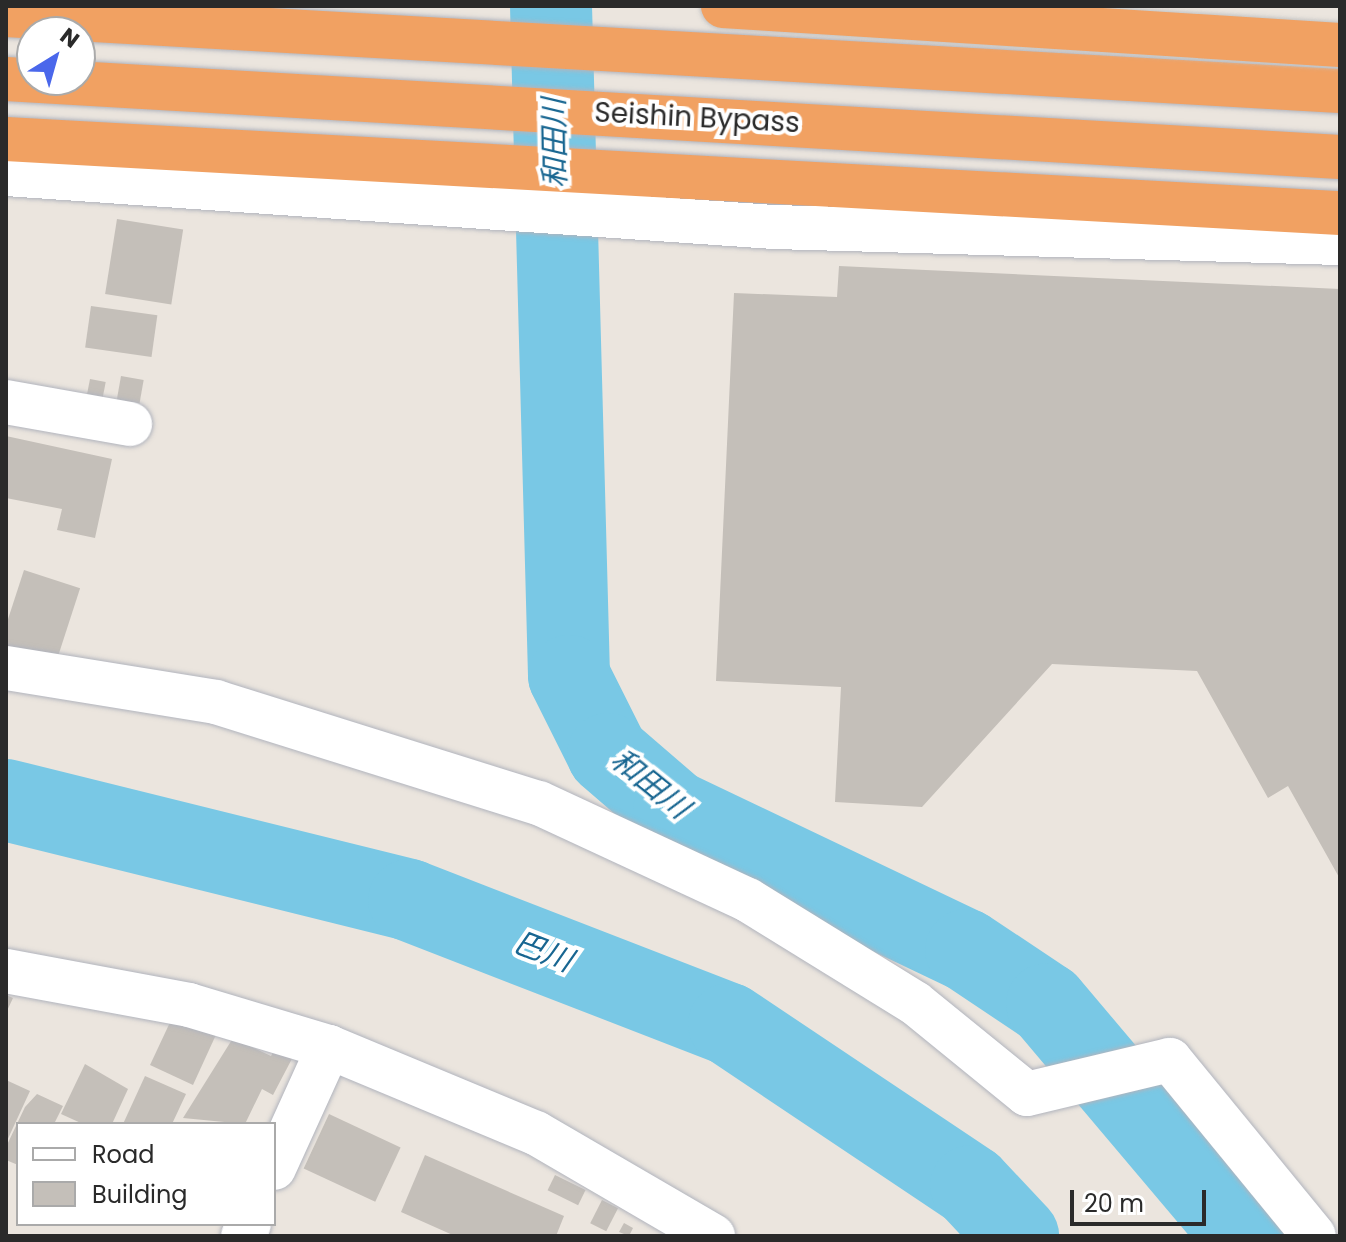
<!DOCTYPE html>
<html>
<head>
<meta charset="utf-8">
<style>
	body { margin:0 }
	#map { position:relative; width:1346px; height:1242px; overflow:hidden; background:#ebe5de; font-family:Poppins,"Noto Sans JP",sans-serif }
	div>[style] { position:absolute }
	.river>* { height:82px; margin:-41px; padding:0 41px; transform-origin:41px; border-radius:41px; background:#79c8e5 }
	.building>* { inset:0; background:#c4bfb9; transform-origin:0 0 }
	.roads { filter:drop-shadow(0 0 2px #b1b4bd) drop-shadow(0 0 2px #b1b4bd) }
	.street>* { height:44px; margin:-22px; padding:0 22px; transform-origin:22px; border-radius:22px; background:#fff }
	.highway>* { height:44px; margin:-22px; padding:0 22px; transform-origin:22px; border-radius:22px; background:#f1a162 }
	.bridges { filter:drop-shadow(0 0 2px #c3c3c3) drop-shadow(0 0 2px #c3c3c3) }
	.highway-bridge>* { height:44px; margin:-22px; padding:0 22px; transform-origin:22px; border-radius:22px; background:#f1a162 }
	span { translate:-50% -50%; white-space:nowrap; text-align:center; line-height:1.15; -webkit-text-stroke:8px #fff; paint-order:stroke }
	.street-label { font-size:28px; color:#2a2a2a }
	.water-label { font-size:30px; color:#186691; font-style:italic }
	.frame { position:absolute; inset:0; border:8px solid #2a2a2a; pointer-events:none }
	.legend { position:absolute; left:16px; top:1122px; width:260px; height:104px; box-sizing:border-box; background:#fff; border:2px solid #aaa; margin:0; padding:10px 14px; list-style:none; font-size:24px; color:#2a2a2a }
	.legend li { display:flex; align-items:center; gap:16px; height:40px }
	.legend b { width:40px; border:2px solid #aaa }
	.north { position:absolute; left:16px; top:16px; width:80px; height:80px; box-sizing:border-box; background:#fff; border:2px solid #aaa; border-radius:50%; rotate:37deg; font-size:22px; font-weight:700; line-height:32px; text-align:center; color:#2a2a2a }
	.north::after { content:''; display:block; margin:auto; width:28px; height:36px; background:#4a67eb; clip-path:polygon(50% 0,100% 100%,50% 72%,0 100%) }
	.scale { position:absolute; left:1070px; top:1190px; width:136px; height:36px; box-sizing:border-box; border:4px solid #2a2a2a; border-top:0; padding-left:10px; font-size:24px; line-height:28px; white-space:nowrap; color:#2a2a2a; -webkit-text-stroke:6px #fff; paint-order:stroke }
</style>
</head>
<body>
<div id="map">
	<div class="river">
		<div style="left:551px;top:6px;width:670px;rotate:88.46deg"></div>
		<div style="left:569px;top:676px;width:87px;rotate:63.4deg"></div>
		<div style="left:608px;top:754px;width:87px;rotate:40.8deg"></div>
		<div style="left:674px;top:811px;width:323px;rotate:25.5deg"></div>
		<div style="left:966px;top:950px;width:97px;rotate:33.7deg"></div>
		<div style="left:1047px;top:1004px;width:304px;rotate:49.8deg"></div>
		<div style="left:6px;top:800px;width:415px;rotate:13.9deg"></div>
		<div style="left:409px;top:900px;width:343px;rotate:21.2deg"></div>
		<div style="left:729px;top:1024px;width:291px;rotate:33.8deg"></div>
		<div style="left:971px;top:1186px;width:69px;rotate:46.8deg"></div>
	</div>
	<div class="building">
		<div style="left:117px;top:219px;width:67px;height:76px;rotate:9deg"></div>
		<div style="clip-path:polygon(839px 266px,1340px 289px,1340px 879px,1288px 786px,1268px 798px,1197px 671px,1052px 664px,922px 807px,835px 802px,841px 687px,716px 681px,734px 293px,837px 297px)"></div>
		<div style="left:91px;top:306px;width:67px;height:42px;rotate:8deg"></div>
		<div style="left:121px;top:376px;width:23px;height:30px;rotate:10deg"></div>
		<div style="left:90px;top:379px;width:16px;height:23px;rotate:11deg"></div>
		<div style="clip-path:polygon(6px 436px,112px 459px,95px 538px,57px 530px,62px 509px,6px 498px)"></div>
		<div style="left:24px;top:570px;width:59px;height:82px;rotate:18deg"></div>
		<div style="clip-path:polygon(6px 995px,13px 998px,6px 1013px)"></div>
		<div style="clip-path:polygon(173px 1016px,220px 1026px,193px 1085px,150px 1065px)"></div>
		<div style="clip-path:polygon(233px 1038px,271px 1056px,278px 1044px,295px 1053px,273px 1095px,262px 1089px,245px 1124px,183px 1118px)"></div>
		<div style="clip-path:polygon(85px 1064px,128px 1089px,112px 1124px,83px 1124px,61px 1114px)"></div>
		<div style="clip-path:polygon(145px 1076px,186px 1094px,172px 1124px,123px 1124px)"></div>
		<div style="clip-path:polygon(6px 1080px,30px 1091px,6px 1143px)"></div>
		<div style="clip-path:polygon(37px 1094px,63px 1106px,54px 1124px,18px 1124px,18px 1165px,6px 1160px,6px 1147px,25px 1107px)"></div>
		<div style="left:329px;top:1114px;width:79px;height:60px;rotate:25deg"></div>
		<div style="clip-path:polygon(425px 1155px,564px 1216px,556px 1236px,455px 1236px,401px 1212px)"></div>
		<div style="left:555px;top:1175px;width:34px;height:17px;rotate:26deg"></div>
		<div style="left:602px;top:1200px;width:18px;height:26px;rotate:27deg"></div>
		<div style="clip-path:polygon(624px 1223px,633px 1228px,629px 1236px,619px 1232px)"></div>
	</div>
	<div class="roads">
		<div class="street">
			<div style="left:6px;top:174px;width:770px;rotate:3.95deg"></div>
			<div style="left:774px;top:227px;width:566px;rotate:1.62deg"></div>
			<div style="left:6px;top:402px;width:126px;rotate:10.1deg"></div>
			<div style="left:6px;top:668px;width:213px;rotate:9.2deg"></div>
			<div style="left:216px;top:702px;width:338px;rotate:17.4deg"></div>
			<div style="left:539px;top:803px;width:230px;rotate:24.9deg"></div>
			<div style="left:748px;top:900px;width:196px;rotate:31.7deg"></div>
			<div style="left:915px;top:1003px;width:144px;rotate:39.1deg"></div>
			<div style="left:1027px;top:1094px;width:147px;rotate:-13.4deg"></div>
			<div style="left:1170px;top:1060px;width:227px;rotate:50.7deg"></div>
			<div style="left:6px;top:971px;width:186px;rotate:10.5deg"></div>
			<div style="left:189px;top:1005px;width:146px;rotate:16.7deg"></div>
			<div style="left:329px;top:1047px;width:224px;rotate:22.6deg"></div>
			<div style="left:536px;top:1133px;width:205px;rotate:30.2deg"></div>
			<div style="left:274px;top:1168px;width:133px;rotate:-65.6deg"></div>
			<div style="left:243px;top:1236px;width:13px;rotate:-63deg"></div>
		</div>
		<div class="highway">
			<div style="left:6px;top:15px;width:1336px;rotate:3.26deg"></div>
			<div style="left:6px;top:79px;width:1336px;rotate:3.35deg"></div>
			<div style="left:6px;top:139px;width:1336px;rotate:3.18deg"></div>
		</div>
	</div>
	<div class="bridges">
		<div class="highway-bridge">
			<div style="left:723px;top:6px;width:618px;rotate:3.62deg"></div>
		</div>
	</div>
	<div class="street-label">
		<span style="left:697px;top:118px;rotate:3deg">Seishin Bypass</span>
	</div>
	<div class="water-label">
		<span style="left:555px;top:143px;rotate:-91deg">和田川</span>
		<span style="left:650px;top:784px;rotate:39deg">和田川</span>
		<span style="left:543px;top:952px;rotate:21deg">巴川</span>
	</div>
	<div class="frame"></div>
	<ul class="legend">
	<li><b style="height:10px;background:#fff"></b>Road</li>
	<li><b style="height:22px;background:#c4bfb9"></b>Building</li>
	</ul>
	<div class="north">N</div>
	<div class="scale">20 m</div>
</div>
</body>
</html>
